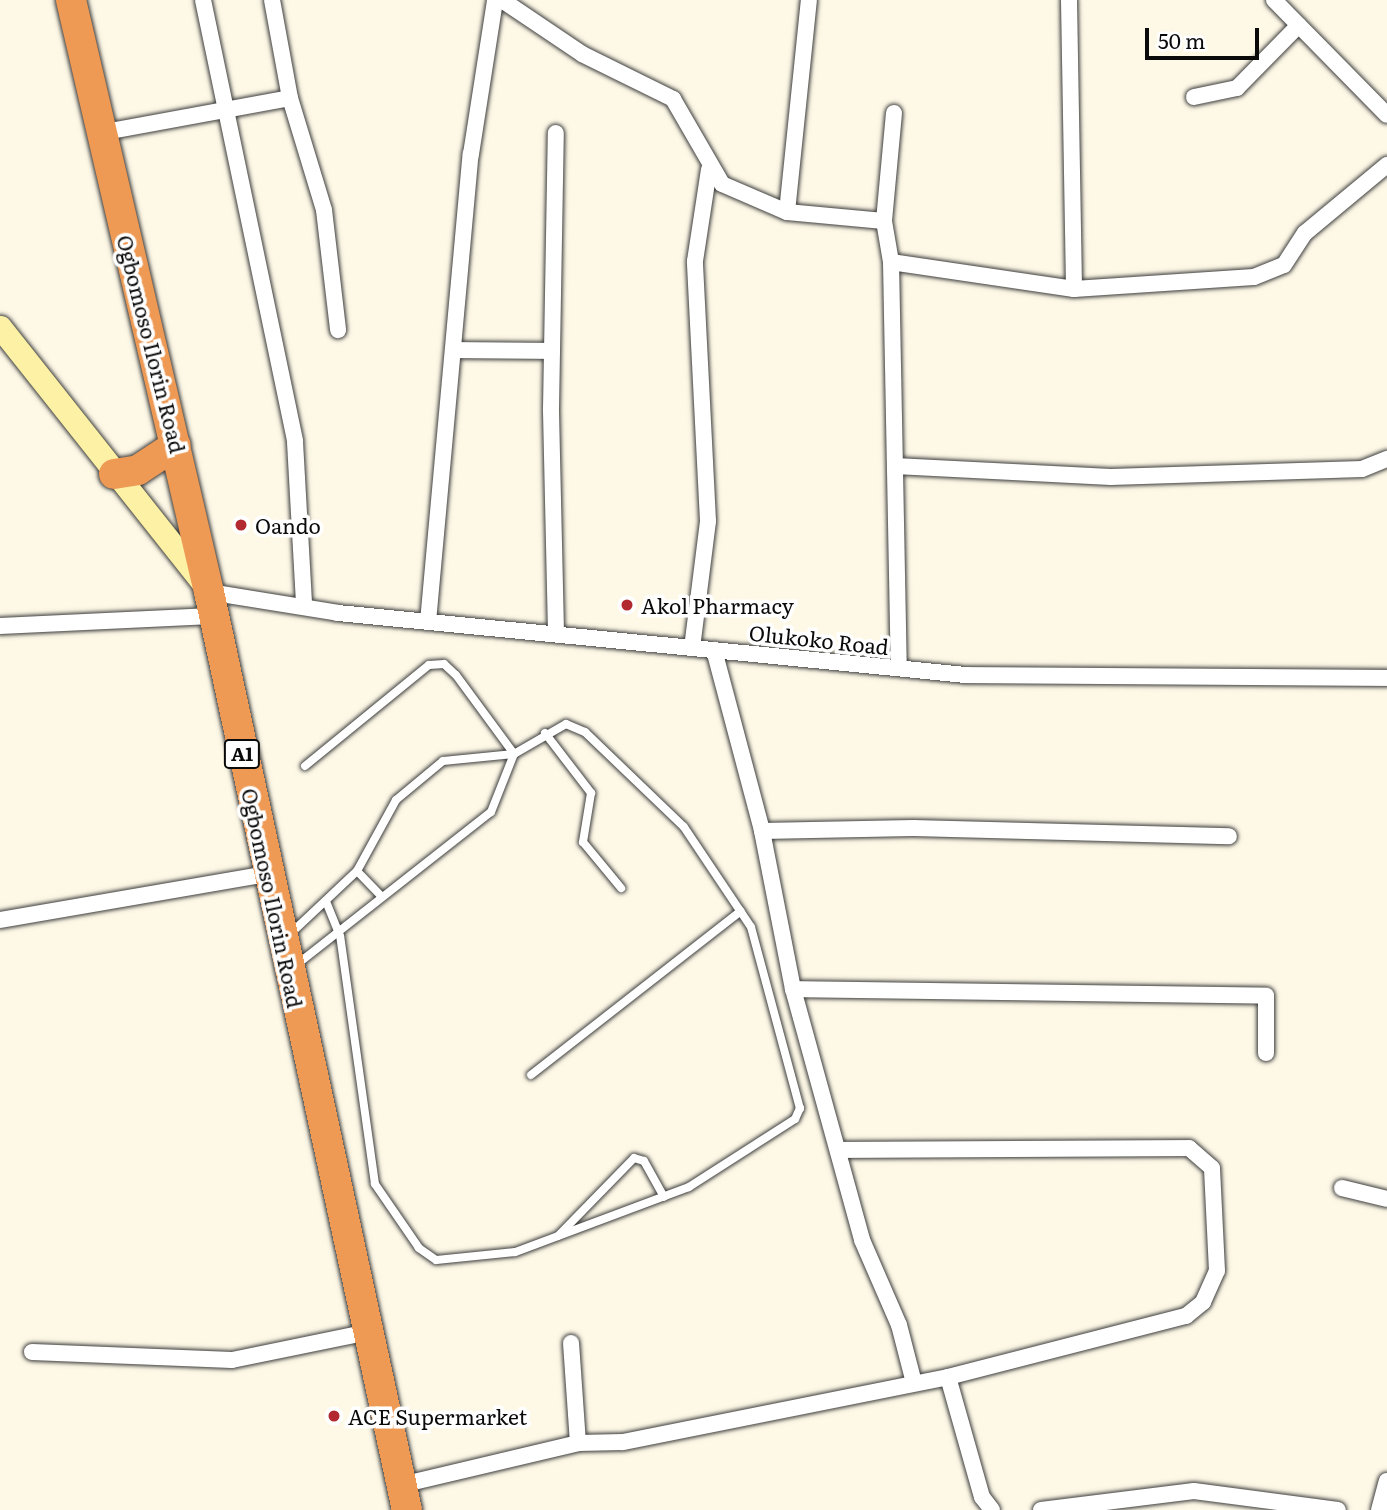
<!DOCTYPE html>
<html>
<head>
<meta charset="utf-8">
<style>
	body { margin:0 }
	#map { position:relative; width:1387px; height:1510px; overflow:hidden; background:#fef9e7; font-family:Literata,serif }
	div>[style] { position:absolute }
	.roads { filter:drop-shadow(0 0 2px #3d3d3d) drop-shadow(0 0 2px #3d3d3d) }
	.lane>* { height:8px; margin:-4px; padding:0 4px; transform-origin:4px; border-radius:4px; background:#fff }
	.street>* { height:16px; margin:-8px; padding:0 8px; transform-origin:8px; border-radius:8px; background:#fff }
	.secondary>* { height:23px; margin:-11.5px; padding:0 11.5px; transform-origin:11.5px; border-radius:11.5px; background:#fcf1a4 }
	.highway>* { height:30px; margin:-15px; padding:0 15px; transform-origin:15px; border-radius:15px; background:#ee9a55 }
	.dots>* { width:19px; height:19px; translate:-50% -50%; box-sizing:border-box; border:4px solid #fff; border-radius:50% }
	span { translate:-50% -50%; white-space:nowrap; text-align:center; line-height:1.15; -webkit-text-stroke:7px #fff; paint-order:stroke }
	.shield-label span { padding:2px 5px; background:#fff; border:2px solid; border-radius:5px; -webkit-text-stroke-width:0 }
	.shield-label { font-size:19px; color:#0a0a0a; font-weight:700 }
	.street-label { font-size:21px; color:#0a0a0a }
	.poi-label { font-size:21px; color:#0a0a0a }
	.left { translate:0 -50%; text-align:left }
	.scale { position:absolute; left:1145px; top:28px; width:114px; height:32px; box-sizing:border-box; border:4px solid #0a0a0a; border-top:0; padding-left:9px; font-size:21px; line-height:24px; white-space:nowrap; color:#0a0a0a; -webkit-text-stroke:5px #fff; paint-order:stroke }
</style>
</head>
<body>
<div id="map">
	<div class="roads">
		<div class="lane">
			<div style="left:545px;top:733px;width:76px;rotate:52.5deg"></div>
			<div style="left:591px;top:793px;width:50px;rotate:99.3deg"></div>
			<div style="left:583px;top:842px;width:60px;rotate:50.4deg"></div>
			<div style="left:305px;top:766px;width:160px;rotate:-39.2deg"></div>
			<div style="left:429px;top:665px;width:15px;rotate:-4deg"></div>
			<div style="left:444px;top:664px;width:16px;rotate:43deg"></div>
			<div style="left:456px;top:675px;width:98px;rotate:53.7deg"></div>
			<div style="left:357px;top:871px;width:33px;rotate:46deg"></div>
			<div style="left:289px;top:935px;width:93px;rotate:-43.3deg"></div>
			<div style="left:357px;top:871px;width:81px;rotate:-61.2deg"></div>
			<div style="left:396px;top:800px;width:61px;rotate:-39.7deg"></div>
			<div style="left:443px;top:761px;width:71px;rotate:-5.6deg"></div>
			<div style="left:514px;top:754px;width:60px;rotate:-30deg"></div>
			<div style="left:566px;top:724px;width:21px;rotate:23deg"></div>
			<div style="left:585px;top:732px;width:137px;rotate:43.8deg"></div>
			<div style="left:684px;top:827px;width:120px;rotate:56.2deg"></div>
			<div style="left:751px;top:927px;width:188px;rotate:74.9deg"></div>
			<div style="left:800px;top:1108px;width:12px;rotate:114deg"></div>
			<div style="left:795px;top:1119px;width:126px;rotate:147.3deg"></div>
			<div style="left:689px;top:1187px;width:186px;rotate:159.5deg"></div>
			<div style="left:515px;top:1252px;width:79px;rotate:174.2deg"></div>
			<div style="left:436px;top:1260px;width:21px;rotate:-145deg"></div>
			<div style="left:419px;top:1248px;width:78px;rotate:-124.5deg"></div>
			<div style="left:375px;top:1184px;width:250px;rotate:-98deg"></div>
			<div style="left:340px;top:936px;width:37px;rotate:-112deg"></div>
			<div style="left:295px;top:966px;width:249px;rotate:-38.2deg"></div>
			<div style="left:491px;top:812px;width:62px;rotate:-68.4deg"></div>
			<div style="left:531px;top:1075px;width:266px;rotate:-38deg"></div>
			<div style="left:558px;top:1236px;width:109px;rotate:-45.7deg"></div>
			<div style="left:634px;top:1158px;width:10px;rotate:17deg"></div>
			<div style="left:644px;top:1161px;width:41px;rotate:60.9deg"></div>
		</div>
		<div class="street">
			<div style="left:203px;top:0;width:451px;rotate:78.2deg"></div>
			<div style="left:295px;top:442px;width:161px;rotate:86.8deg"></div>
			<div style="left:272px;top:0;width:100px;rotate:79.6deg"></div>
			<div style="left:290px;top:98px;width:117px;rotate:73.1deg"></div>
			<div style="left:324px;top:210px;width:121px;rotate:83.3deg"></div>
			<div style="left:502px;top:0;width:97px;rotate:34deg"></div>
			<div style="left:582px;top:54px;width:102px;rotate:26.3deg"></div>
			<div style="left:673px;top:99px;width:98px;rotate:60deg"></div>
			<div style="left:722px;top:184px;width:71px;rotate:23.3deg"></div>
			<div style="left:787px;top:212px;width:97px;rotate:5.3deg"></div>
			<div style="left:1069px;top:0;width:289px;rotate:89deg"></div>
			<div style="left:1274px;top:0;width:161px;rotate:45.5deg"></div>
			<div style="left:1194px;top:97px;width:44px;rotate:-11.8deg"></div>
			<div style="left:1237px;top:88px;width:88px;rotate:-45.5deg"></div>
			<div style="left:894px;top:113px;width:108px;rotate:95.3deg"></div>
			<div style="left:884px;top:221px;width:42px;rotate:80.3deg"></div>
			<div style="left:891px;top:262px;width:406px;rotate:88.9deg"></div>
			<div style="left:100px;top:133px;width:193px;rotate:-10.4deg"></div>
			<div style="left:787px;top:212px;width:213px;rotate:-84.1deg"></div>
			<div style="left:891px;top:262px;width:185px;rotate:8.4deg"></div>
			<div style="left:1074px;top:289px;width:180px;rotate:-3.8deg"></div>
			<div style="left:1254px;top:277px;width:32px;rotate:-22deg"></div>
			<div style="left:1284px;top:265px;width:38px;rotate:-57deg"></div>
			<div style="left:1305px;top:233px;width:107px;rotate:-39.7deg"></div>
			<div style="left:456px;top:350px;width:96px;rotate:0.6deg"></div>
			<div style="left:895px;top:466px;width:216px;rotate:2.9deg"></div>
			<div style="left:1111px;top:477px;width:251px;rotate:-1.8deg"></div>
			<div style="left:1362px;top:469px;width:27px;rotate:-22deg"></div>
			<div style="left:209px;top:592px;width:131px;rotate:9.2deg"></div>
			<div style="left:338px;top:613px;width:631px;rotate:5.64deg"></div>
			<div style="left:966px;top:675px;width:421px;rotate:0.4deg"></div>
			<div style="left:428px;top:622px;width:470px;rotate:-84.8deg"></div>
			<div style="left:471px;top:154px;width:156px;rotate:-81.1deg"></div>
			<div style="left:0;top:626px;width:212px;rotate:-2.7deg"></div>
			<div style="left:556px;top:632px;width:223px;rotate:-91.3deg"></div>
			<div style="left:551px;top:409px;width:276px;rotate:-89deg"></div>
			<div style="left:692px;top:648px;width:128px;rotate:-82.8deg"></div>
			<div style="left:708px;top:521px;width:260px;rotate:-92.9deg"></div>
			<div style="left:695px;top:261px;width:92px;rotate:-81.3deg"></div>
			<div style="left:714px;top:650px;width:187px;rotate:75.1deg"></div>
			<div style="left:762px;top:831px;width:161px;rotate:78.9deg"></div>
			<div style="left:793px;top:989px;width:260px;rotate:74.6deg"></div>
			<div style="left:862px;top:1240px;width:93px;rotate:66.5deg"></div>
			<div style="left:899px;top:1325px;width:60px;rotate:75.5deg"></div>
			<div style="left:762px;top:831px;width:151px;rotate:-1.1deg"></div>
			<div style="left:913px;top:828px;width:316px;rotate:1.5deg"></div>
			<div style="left:0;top:920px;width:271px;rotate:-9.8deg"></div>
			<div style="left:793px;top:989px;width:473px;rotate:0.8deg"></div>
			<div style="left:1266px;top:996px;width:57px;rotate:90deg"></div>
			<div style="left:1342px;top:1188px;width:46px;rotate:13.7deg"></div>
			<div style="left:571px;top:1343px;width:100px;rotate:86deg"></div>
			<div style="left:32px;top:1352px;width:200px;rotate:2.3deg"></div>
			<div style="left:232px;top:1360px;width:139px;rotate:-11.6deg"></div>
			<div style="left:948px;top:1377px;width:125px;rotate:74.2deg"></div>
			<div style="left:982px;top:1497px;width:16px;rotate:52deg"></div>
			<div style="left:401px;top:1485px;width:182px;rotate:-13.3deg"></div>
			<div style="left:578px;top:1443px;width:45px;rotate:-1.3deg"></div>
			<div style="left:623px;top:1442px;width:331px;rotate:-11.3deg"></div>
			<div style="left:948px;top:1377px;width:246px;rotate:-14.4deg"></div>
			<div style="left:1186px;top:1316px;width:22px;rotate:-39deg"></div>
			<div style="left:1203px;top:1302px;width:34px;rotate:-66deg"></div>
			<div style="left:1217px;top:1271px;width:103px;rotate:-92.8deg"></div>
			<div style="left:1212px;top:1168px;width:30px;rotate:-139deg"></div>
			<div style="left:1189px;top:1148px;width:351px;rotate:179.7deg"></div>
			<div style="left:1041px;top:1510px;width:154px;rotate:-7.1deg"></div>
			<div style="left:1194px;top:1491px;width:145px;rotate:7.5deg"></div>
			<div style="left:1379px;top:1510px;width:30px;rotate:-75deg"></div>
		</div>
		<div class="secondary">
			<div style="left:0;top:327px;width:330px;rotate:51.6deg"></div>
		</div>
		<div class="highway">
			<div style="left:71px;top:0;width:608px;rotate:76.88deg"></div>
			<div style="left:209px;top:592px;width:939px;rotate:77.83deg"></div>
			<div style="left:114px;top:474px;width:24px;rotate:-9deg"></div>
			<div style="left:138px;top:470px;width:45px;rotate:-33.3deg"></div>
		</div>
	</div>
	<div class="dots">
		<div style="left:241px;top:525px;background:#b22930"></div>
		<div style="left:627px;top:605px;background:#b22930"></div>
		<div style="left:334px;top:1416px;background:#b22930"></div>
	</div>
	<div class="shield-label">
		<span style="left:242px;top:754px">A1</span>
	</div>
	<div class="street-label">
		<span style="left:152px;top:344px;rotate:76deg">Ogbomoso Ilorin Road</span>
		<span style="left:819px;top:639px;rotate:6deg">Olukoko Road</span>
		<span style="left:273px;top:898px;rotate:78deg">Ogbomoso Ilorin Road</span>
	</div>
	<div class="poi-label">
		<span class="left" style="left:255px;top:525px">Oando</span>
		<span class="left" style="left:641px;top:605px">Akol Pharmacy</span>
		<span class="left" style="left:348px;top:1416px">ACE Supermarket</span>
	</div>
	<div class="scale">50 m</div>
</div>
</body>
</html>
